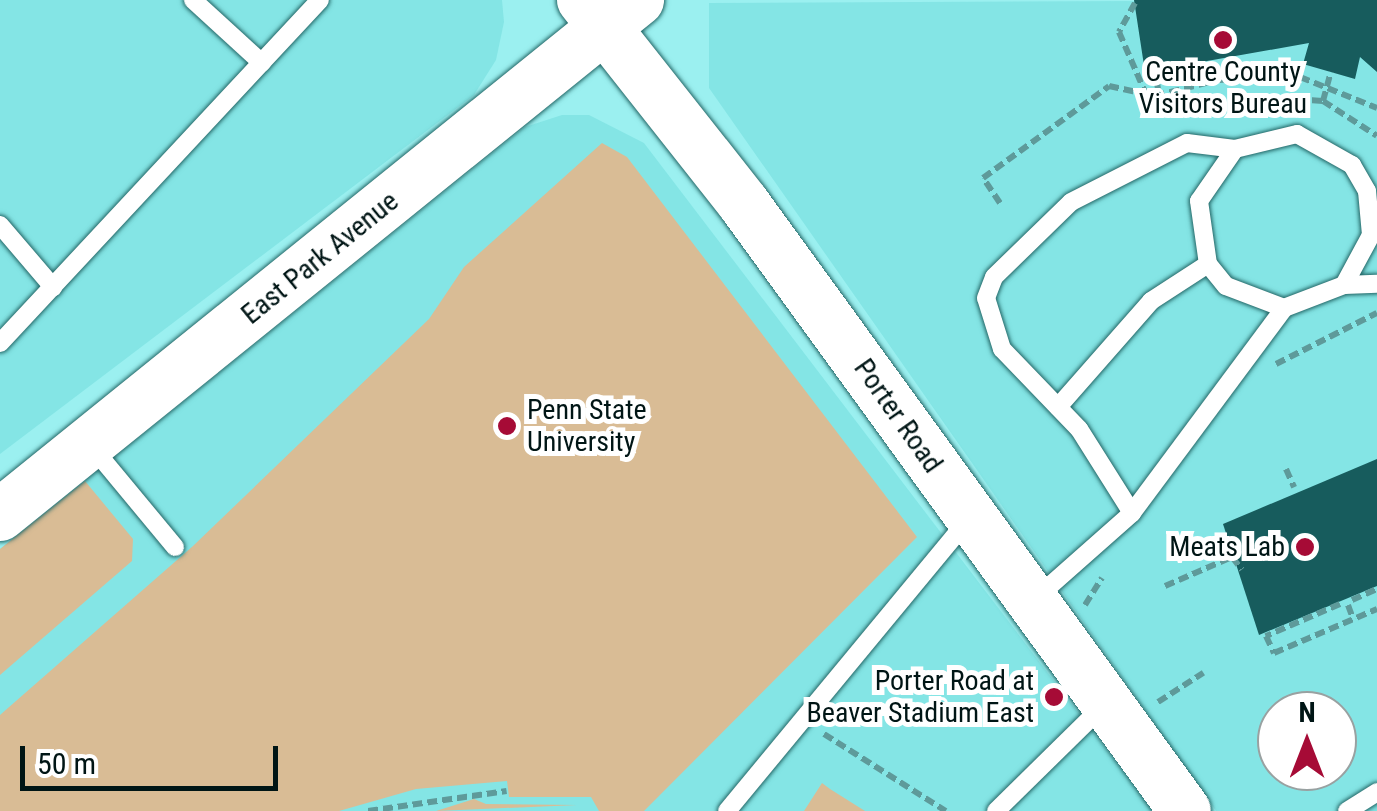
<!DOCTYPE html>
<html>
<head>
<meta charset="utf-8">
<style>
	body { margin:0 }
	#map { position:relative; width:1377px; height:811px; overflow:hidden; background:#9bf0f0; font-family:"Roboto Condensed",sans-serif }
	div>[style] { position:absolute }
	.built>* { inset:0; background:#84e5e5 }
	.green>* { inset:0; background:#d9bc95 }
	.building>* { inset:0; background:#175c5d }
	.path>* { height:6px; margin-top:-3px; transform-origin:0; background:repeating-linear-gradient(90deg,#5e9a9a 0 10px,transparent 0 15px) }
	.roads { filter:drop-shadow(0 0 2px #236666) drop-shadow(0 0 2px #236666) }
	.lane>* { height:18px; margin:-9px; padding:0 9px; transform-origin:9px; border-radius:9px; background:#fff }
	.secondary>* { height:52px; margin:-26px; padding:0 26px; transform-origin:26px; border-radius:26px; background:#fff }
	.dots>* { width:28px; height:28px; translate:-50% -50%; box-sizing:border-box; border:5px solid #fff; border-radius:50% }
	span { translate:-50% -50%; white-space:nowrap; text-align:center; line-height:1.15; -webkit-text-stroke:10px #fff; paint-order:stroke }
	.poi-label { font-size:28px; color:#001515 }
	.left { translate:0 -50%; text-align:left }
	.right { translate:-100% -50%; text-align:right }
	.street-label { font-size:28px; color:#001515 }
	.north { position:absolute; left:1257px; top:691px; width:100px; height:100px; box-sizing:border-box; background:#fff; border:2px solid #99a1a1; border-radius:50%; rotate:0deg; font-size:28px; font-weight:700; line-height:40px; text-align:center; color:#001515 }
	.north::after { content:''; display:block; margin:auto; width:35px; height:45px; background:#a60b36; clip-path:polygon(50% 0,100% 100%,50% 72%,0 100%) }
	.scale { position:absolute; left:20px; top:746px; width:258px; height:45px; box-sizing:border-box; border:5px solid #001515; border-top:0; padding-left:12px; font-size:30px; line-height:35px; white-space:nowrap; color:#001515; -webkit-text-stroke:8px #fff; paint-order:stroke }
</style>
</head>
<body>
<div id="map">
	<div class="built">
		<div style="clip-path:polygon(0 0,502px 0,504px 22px,496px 60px,474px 95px,0 454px)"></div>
		<div style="clip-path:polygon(evenodd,1377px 0,1377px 811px,1216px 811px,709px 88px,709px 3px,1377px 0,1277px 711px,1337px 711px,1337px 771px,1277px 771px,1277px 711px)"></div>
		<div style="clip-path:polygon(562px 115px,589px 115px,644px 143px,1153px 811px,0 811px,0 549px,525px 127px)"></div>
	</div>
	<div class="green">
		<div style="clip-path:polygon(602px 143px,627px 157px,917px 537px,644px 811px,599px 811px,591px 797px,509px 797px,507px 781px,416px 789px,339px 811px,0 811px,0 715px,193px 546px,429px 319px,464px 267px)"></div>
		<div style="clip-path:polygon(85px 481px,133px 539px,132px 561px,0 675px,0 549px)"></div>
		<div style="clip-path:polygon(822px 783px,830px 789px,865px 811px,804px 811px)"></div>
		<div style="clip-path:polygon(474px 799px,486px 804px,577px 805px,436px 811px)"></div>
	</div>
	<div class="building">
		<div style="clip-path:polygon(1134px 0,1377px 0,1377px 72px,1360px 57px,1355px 79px,1303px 64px,1309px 43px,1145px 72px)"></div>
		<div style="clip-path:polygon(1377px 459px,1377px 586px,1259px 635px,1223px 524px)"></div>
	</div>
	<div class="path">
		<div style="left:1135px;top:3px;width:33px;rotate:119deg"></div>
		<div style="left:1119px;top:32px;width:65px;rotate:66.6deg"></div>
		<div style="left:1155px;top:70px;width:25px;rotate:81deg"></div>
		<div style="left:1252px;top:96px;width:71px;rotate:4deg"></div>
		<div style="left:1323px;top:101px;width:64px;rotate:32.9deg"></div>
		<div style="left:1323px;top:101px;width:30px;rotate:-75deg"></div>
		<div style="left:1000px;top:203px;width:30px;rotate:-124deg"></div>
		<div style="left:983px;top:178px;width:156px;rotate:-36.1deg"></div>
		<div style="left:1109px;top:86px;width:47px;rotate:12.3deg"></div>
		<div style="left:1155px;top:96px;width:65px;rotate:-14.3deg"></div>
		<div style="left:1218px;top:80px;width:82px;rotate:-2.1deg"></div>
		<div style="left:1300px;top:77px;width:83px;rotate:21.9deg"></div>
		<div style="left:1276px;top:364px;width:113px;rotate:-26.8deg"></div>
		<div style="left:1286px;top:469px;width:20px;rotate:66deg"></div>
		<div style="left:1165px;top:586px;width:73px;rotate:-23.4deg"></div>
		<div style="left:1232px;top:557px;width:16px;rotate:52deg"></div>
		<div style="left:1352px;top:600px;width:27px;rotate:-24deg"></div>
		<div style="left:1340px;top:604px;width:81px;rotate:156.6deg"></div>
		<div style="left:1266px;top:636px;width:19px;rotate:65deg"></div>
		<div style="left:1274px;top:653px;width:112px;rotate:-23.1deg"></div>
		<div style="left:1085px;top:605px;width:32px;rotate:-58deg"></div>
		<div style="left:1348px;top:605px;width:15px;rotate:70deg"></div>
		<div style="left:1158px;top:702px;width:54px;rotate:-32.8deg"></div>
		<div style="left:824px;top:734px;width:144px;rotate:32.3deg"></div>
		<div style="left:368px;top:811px;width:140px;rotate:-8.2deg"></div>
	</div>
	<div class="roads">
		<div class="lane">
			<div style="left:193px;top:0;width:93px;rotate:42.4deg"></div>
			<div style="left:0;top:225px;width:82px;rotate:49.5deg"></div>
			<div style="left:1344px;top:285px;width:57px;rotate:-61.6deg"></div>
			<div style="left:1371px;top:235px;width:44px;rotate:-95.2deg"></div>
			<div style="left:1367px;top:191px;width:30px;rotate:-120deg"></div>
			<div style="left:1352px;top:165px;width:63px;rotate:-150.6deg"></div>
			<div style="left:1297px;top:134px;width:64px;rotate:166.4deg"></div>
			<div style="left:1235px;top:149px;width:63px;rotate:124.7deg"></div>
			<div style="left:1199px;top:201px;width:64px;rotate:81.9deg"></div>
			<div style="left:1208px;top:264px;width:28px;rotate:51deg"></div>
			<div style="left:1226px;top:286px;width:62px;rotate:20.8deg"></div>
			<div style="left:1284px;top:308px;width:64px;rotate:-21deg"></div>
			<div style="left:1344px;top:285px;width:33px;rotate:-2deg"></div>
			<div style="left:0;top:343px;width:469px;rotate:-47deg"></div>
			<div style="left:1058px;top:407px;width:141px;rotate:-48.7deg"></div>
			<div style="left:1151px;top:301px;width:68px;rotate:-33deg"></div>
			<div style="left:92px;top:447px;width:130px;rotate:50.3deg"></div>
			<div style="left:1132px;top:513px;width:99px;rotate:-122.2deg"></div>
			<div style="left:1079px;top:429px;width:111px;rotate:-133.9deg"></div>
			<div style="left:1002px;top:349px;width:53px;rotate:-107.4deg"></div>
			<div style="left:986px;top:298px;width:22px;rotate:-69deg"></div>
			<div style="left:994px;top:277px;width:107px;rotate:-44.2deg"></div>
			<div style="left:1071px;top:202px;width:130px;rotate:-27deg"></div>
			<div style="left:1187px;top:143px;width:48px;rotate:7.1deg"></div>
			<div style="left:1036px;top:598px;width:128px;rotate:-41.5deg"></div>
			<div style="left:1132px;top:513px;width:255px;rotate:-53.4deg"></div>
			<div style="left:727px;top:811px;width:375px;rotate:-50.4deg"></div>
			<div style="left:996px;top:811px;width:148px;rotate:-44.5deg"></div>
			<div style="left:1347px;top:811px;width:36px;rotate:-32deg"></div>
		</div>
		<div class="secondary">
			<div style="left:583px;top:0;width:260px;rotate:51.7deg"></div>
			<div style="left:744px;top:204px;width:750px;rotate:54deg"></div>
			<div style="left:0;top:515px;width:820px;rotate:-38.91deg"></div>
		</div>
	</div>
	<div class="dots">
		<div style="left:1223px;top:40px;background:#a60b36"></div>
		<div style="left:507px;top:426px;background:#a60b36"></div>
		<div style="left:1305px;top:547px;background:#a60b36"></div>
		<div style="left:1054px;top:697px;background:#a60b36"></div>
	</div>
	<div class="poi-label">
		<span style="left:1223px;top:88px">Centre County<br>Visitors Bureau</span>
		<span class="left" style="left:527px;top:426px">Penn State<br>University</span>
		<span class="right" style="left:1285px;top:547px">Meats Lab</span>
		<span class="right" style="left:1034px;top:697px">Porter Road at<br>Beaver Stadium East</span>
	</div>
	<div class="street-label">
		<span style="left:320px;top:258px;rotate:-39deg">East Park Avenue</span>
		<span style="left:898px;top:416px;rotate:55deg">Porter Road</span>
	</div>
	<div class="north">N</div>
	<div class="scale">50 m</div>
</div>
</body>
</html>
